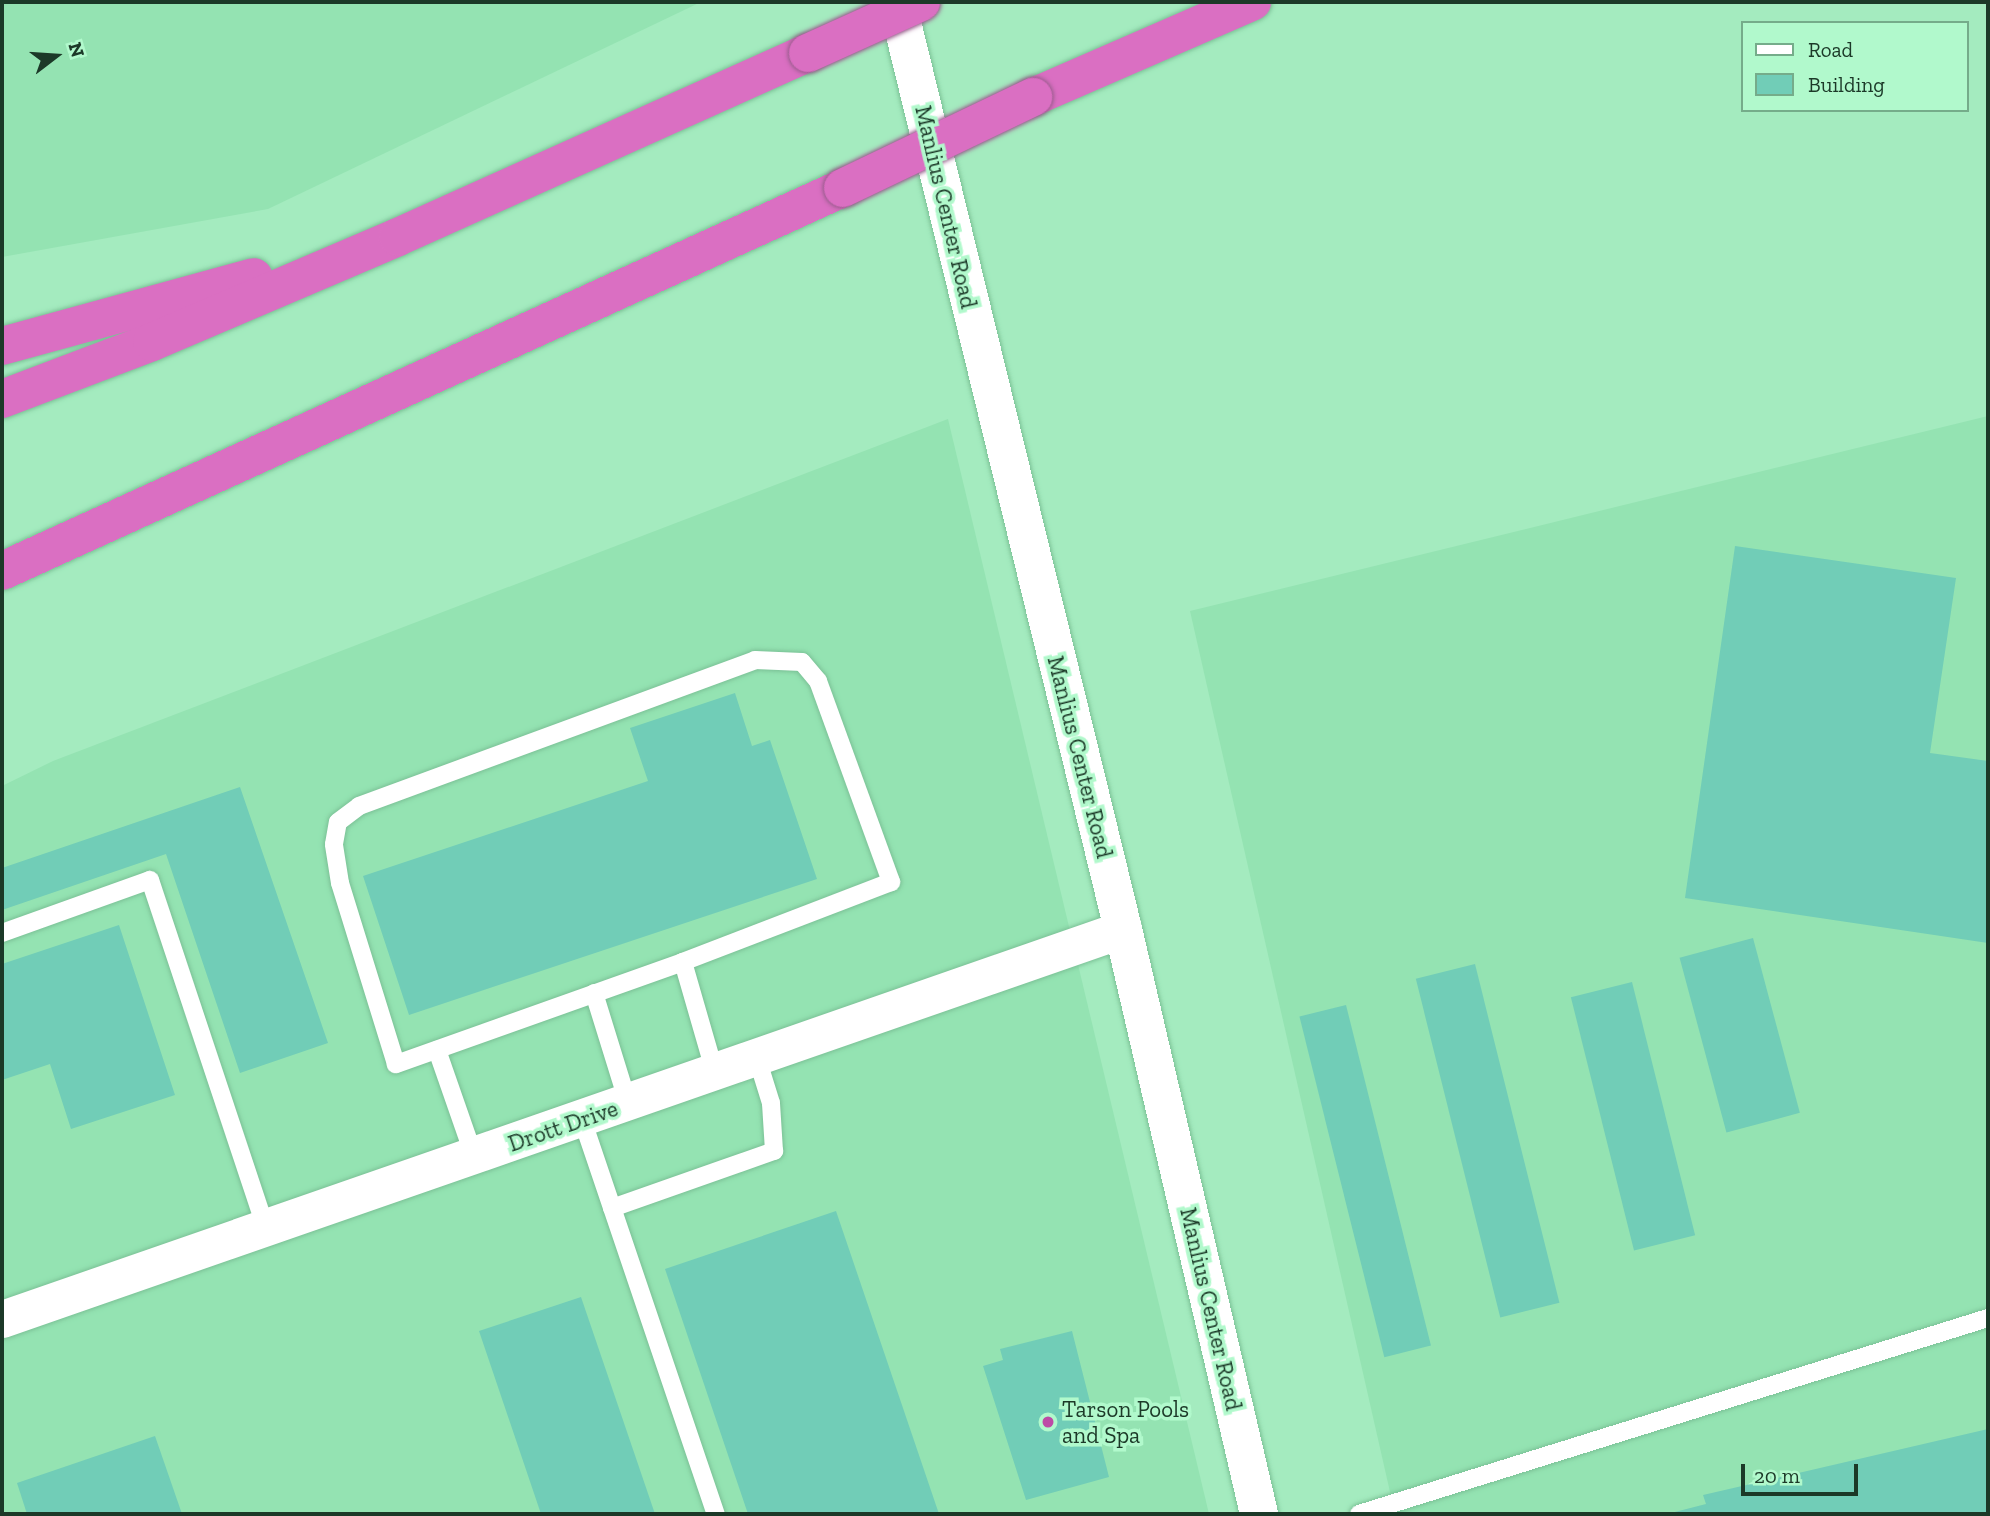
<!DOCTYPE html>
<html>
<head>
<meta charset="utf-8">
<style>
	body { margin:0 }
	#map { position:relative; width:1990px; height:1516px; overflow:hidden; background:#a4ebbf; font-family:"Zilla Slab",serif }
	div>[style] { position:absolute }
	.built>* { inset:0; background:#94e3b2 }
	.building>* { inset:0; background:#71cdb7; transform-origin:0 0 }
	.roads { filter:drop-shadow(0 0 2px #7bc196) drop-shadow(0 0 2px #7bc196) }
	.lane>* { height:18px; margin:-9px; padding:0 9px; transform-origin:9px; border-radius:9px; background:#fff }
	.street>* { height:37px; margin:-18.5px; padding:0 18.5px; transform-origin:18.5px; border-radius:18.5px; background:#fff }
	.secondary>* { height:38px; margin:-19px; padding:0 19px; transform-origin:19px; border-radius:19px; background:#fff }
	.highway>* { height:38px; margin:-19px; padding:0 19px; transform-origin:19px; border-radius:19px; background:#da6fc2 }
	.bridges { filter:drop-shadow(0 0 2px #985c8c) drop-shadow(0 0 2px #985c8c) }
	.highway-bridge>* { height:38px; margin:-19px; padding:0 19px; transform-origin:19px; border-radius:19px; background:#da6fc2 }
	.dots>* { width:19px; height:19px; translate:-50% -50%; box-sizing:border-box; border:4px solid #b1f9cc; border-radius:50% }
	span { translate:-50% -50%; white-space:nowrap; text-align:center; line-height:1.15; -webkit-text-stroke:7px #b1f9cc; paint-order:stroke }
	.street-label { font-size:23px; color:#1c3928 }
	.poi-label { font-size:23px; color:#1c3928 }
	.left { translate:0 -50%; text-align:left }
	.frame { position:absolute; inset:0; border:4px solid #1c3928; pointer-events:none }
	.legend { position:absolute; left:1741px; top:21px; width:228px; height:91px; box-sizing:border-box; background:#b1f9cc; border:2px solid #75ac8a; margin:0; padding:9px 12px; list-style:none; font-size:21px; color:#1c3928 }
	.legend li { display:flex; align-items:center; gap:14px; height:35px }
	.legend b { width:35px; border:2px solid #75ac8a }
	.north { position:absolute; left:21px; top:21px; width:70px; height:70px; -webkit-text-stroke:5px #b1f9cc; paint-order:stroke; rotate:73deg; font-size:19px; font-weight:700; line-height:28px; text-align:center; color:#1c3928 }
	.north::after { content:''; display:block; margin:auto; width:24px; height:32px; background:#1c3928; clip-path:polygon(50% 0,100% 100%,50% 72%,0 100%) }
	.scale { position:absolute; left:1741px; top:1464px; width:117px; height:32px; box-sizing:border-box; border:4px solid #1c3928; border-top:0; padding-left:9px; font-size:21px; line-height:24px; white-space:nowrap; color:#1c3928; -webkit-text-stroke:5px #b1f9cc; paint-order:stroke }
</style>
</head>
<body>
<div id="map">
	<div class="built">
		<div style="clip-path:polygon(2px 2px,701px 2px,268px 209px,2px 257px)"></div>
		<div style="clip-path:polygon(1988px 416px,1988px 1514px,1395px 1514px,1190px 611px)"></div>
		<div style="clip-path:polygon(948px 419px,1209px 1514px,2px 1514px,2px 786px,53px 761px)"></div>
	</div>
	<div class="building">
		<div style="clip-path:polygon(1735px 546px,1956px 578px,1930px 753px,1988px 761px,1988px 943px,1685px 898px)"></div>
		<div style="clip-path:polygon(735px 693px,752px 746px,770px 740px,817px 879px,409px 1015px,363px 876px,648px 781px,630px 728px)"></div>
		<div style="clip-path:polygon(240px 787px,328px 1043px,240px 1073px,166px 854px,2px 910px,2px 868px)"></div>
		<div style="clip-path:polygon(119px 925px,175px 1095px,71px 1129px,50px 1064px,2px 1080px,2px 964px)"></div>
		<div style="left:1753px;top:938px;width:181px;height:76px;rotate:75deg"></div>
		<div style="left:1475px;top:964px;width:349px;height:61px;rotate:76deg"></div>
		<div style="left:1632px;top:982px;width:261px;height:63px;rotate:76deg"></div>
		<div style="left:1346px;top:1005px;width:351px;height:48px;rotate:76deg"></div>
		<div style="clip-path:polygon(836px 1211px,939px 1514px,748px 1514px,665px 1269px)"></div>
		<div style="clip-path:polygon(581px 1297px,655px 1514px,541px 1514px,479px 1331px)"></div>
		<div style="clip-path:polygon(1072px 1331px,1109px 1477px,1026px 1500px,983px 1366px,1003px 1360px,1000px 1349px)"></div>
		<div style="clip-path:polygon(1988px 1429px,1988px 1514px,1667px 1514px,1706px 1504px,1703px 1495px)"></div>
		<div style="clip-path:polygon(155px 1436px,182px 1514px,27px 1514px,17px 1483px)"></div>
	</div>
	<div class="roads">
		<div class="lane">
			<div style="left:2px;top:933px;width:157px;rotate:-19.7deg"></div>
			<div style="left:150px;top:880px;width:367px;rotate:71.6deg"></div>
			<div style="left:683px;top:962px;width:305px;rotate:160.4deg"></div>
			<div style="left:396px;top:1064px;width:189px;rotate:-107.2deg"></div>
			<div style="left:340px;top:883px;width:39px;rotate:-99deg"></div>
			<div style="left:334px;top:844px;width:22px;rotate:-80deg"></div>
			<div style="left:338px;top:822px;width:26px;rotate:-37deg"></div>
			<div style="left:359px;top:806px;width:422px;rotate:-20.2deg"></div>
			<div style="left:755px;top:660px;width:47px;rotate:2.4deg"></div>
			<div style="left:802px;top:662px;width:25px;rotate:50deg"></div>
			<div style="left:818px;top:681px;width:214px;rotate:70deg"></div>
			<div style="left:891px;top:882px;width:223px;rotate:159deg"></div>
			<div style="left:683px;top:962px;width:116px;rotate:73.9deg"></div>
			<div style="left:594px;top:993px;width:115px;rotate:72.8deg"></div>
			<div style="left:437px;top:1050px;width:112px;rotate:70.8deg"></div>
			<div style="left:582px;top:1119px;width:417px;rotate:71.3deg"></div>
			<div style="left:612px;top:1208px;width:172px;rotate:-19.4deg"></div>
			<div style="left:774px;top:1151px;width:48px;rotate:-93.6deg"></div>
			<div style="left:771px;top:1103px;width:47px;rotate:-107.3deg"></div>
			<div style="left:1359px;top:1514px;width:659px;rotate:-17.31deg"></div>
		</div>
		<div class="street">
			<div style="left:2px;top:1319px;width:1187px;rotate:-19.18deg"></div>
		</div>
		<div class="secondary">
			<div style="left:897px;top:2px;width:954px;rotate:76.3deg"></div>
			<div style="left:1123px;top:929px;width:601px;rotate:76.91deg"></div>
		</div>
		<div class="highway">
			<div style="left:1033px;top:97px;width:239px;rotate:-23.5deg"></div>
			<div style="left:2px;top:346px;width:261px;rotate:-15.3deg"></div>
			<div style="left:2px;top:399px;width:160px;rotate:-20.8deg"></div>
			<div style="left:152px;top:342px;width:267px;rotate:-23.1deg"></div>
			<div style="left:398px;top:237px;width:449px;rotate:-24.2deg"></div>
			<div style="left:2px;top:571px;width:924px;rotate:-24.49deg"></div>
		</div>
	</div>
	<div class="bridges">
		<div class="highway-bridge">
			<div style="left:808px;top:53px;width:124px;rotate:-24.3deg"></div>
			<div style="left:843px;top:188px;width:211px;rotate:-25.6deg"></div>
		</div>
	</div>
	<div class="dots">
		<div style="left:1048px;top:1422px;background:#bd4ba6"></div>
	</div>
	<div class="street-label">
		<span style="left:946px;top:207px;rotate:77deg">Manlius Center Road</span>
		<span style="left:1080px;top:757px;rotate:76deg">Manlius Center Road</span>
		<span style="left:563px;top:1126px;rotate:-19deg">Drott Drive</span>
		<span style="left:1211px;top:1309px;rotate:77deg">Manlius Center Road</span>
	</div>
	<div class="poi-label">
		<span class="left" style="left:1062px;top:1422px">Tarson Pools<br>and Spa</span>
	</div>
	<div class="frame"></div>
	<ul class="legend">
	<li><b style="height:9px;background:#fff"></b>Road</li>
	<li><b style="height:19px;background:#71cdb7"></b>Building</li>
	</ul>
	<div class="north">N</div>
	<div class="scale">20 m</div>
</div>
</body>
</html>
